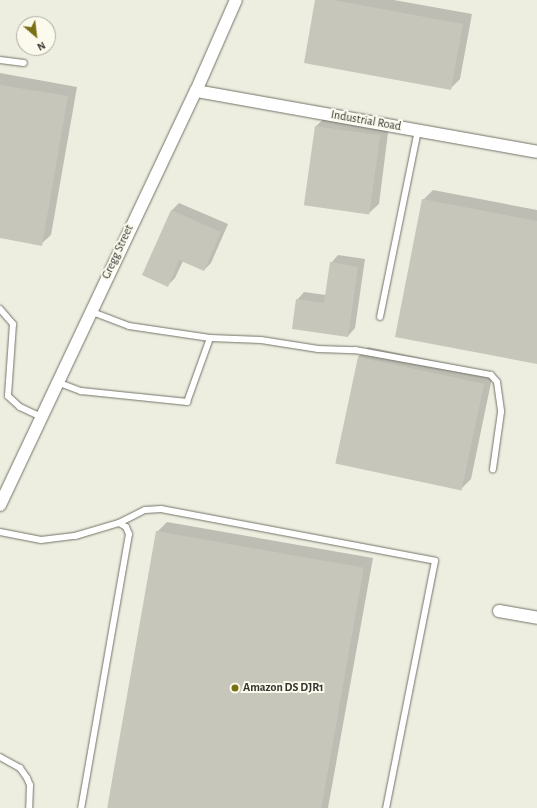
<!DOCTYPE html>
<html>
<head>
<meta charset="utf-8">
<style>
	body { margin:0 }
	#map { position:relative; width:537px; height:808px; overflow:hidden; background:#edede0; font-family:"Alegreya Sans",sans-serif }
	div>[style] { position:absolute }
	.shadow>* { inset:0; background:#0003 }
	.building>* { inset:0; background:#c6c6ba; transform-origin:0 0 }
	.roads { filter:drop-shadow(0 0 1px #747368) drop-shadow(0 0 1px #747368) }
	.service>* { height:6px; margin:-3px; padding:0 3px; transform-origin:3px; border-radius:3px; background:#fff }
	.minor>* { height:12px; margin:-6px; padding:0 6px; transform-origin:6px; border-radius:6px; background:#fff }
	.dots>* { width:11px; height:11px; translate:-50% -50%; box-sizing:border-box; border:2px solid #fbfaed; border-radius:50% }
	span { translate:-50% -50%; white-space:nowrap; text-align:center; line-height:1.15; -webkit-text-stroke:4px #fbfaed; paint-order:stroke }
	.street-label { font-size:12px; color:#353430 }
	.poi-label { font-size:12px; color:#353430; font-weight:700 }
	.left { translate:0 -50%; text-align:left }
	.north { position:absolute; left:16px; top:16px; width:40px; height:40px; box-sizing:border-box; background:#fbfaed; border:1px solid #acaba1; border-radius:50%; rotate:152deg; font-size:11px; font-weight:700; line-height:16px; text-align:center; color:#353430 }
	.north::after { content:''; display:block; margin:auto; width:14px; height:18px; background:#787011; clip-path:polygon(50% 0,100% 100%,50% 72%,0 100%) }
</style>
</head>
<body>
<div id="map">
	<div class="shadow">
		<div style="clip-path:polygon(316px 0,394px 0,472px 14px,460px 79px,450px 89px)"></div>
		<div style="clip-path:polygon(0 73px,77px 87px,51px 235px,41px 244px,0 237px)"></div>
		<div style="clip-path:polygon(326px 117px,389px 125px,379px 204px,369px 213px,316px 126px)"></div>
		<div style="clip-path:polygon(433px 190px,537px 210px,537px 363px,423px 200px)"></div>
		<div style="clip-path:polygon(179px 203px,228px 224px,211px 263px,204px 270px,183px 261px,175px 278px,168px 285px,143px 275px,172px 210px)"></div>
		<div style="clip-path:polygon(338px 255px,365px 259px,355px 328px,348px 336px,297px 300px,304px 292px,326px 295px,331px 263px)"></div>
		<div style="clip-path:polygon(368px 347px,493px 373px,471px 479px,461px 489px,358px 357px)"></div>
		<div style="clip-path:polygon(167px 522px,373px 558px,328px 808px,108px 808px,157px 532px)"></div>
	</div>
	<div class="building">
		<div style="clip-path:polygon(315px 0,333px 0,463px 24px,451px 90px,304px 63px)"></div>
		<div style="clip-path:polygon(0 85px,68px 96px,42px 246px,0 238px)"></div>
		<div style="left:315px;top:126px;width:66px;height:80px;rotate:8deg"></div>
		<div style="clip-path:polygon(422px 199px,537px 221px,537px 364px,395px 337px)"></div>
		<div style="clip-path:polygon(171px 210px,221px 232px,204px 271px,179px 260px,168px 287px,142px 275px)"></div>
		<div style="clip-path:polygon(330px 262px,358px 267px,348px 337px,292px 329px,296px 299px,324px 303px)"></div>
		<div style="left:358px;top:357px;width:129px;height:109px;rotate:12deg"></div>
		<div style="left:156px;top:531px;width:211px;height:281px;rotate:10deg"></div>
	</div>
	<div class="roads">
		<div class="service">
			<div style="left:0;top:60px;width:24px;rotate:7deg"></div>
			<div style="left:0;top:309px;width:20px;rotate:49deg"></div>
			<div style="left:13px;top:324px;width:72px;rotate:94deg"></div>
			<div style="left:8px;top:396px;width:16px;rotate:43deg"></div>
			<div style="left:20px;top:407px;width:23px;rotate:25deg"></div>
			<div style="left:380px;top:317px;width:191px;rotate:-78.5deg"></div>
			<div style="left:210px;top:338px;width:51px;rotate:2.2deg"></div>
			<div style="left:261px;top:340px;width:58px;rotate:9deg"></div>
			<div style="left:318px;top:349px;width:37px;rotate:2deg"></div>
			<div style="left:355px;top:350px;width:138px;rotate:10.4deg"></div>
			<div style="left:491px;top:375px;width:9px;rotate:49deg"></div>
			<div style="left:497px;top:382px;width:30px;rotate:82deg"></div>
			<div style="left:501px;top:412px;width:58px;rotate:98deg"></div>
			<div style="left:57px;top:382px;width:26px;rotate:21deg"></div>
			<div style="left:81px;top:391px;width:107px;rotate:5.9deg"></div>
			<div style="left:187px;top:402px;width:68px;rotate:-70.2deg"></div>
			<div style="left:210px;top:338px;width:82px;rotate:-171.6deg"></div>
			<div style="left:129px;top:326px;width:42px;rotate:-159deg"></div>
			<div style="left:119px;top:523px;width:29px;rotate:-27deg"></div>
			<div style="left:145px;top:510px;width:16px;rotate:-4deg"></div>
			<div style="left:161px;top:509px;width:279px;rotate:10.7deg"></div>
			<div style="left:435px;top:561px;width:252px;rotate:101.2deg"></div>
			<div style="left:0;top:532px;width:42px;rotate:11deg"></div>
			<div style="left:41px;top:540px;width:34px;rotate:-7deg"></div>
			<div style="left:75px;top:536px;width:46px;rotate:-16.5deg"></div>
			<div style="left:119px;top:523px;width:8px;rotate:30deg"></div>
			<div style="left:126px;top:527px;width:8px;rotate:67deg"></div>
			<div style="left:129px;top:534px;width:278px;rotate:99.9deg"></div>
			<div style="left:0;top:757px;width:23px;rotate:29deg"></div>
			<div style="left:20px;top:768px;width:12px;rotate:55deg"></div>
			<div style="left:27px;top:778px;width:8px;rotate:67deg"></div>
			<div style="left:30px;top:785px;width:23px;rotate:92deg"></div>
		</div>
		<div class="minor">
			<div style="left:196px;top:91px;width:346px;rotate:10.1deg"></div>
			<div style="left:0;top:505px;width:458px;rotate:-64.7deg"></div>
			<div style="left:196px;top:91px;width:99px;rotate:-66.3deg"></div>
			<div style="left:499px;top:611px;width:39px;rotate:10deg"></div>
		</div>
	</div>
	<div class="dots">
		<div style="left:235px;top:688px;background:#787011"></div>
	</div>
	<div class="street-label">
		<span style="left:366px;top:121px;rotate:10deg">Industrial Road</span>
		<span style="left:118px;top:252px;rotate:-65deg">Gregg Street</span>
	</div>
	<div class="poi-label">
		<span class="left" style="left:243px;top:688px">Amazon DS DJR1</span>
	</div>
	<div class="north">N</div>
</div>
</body>
</html>
